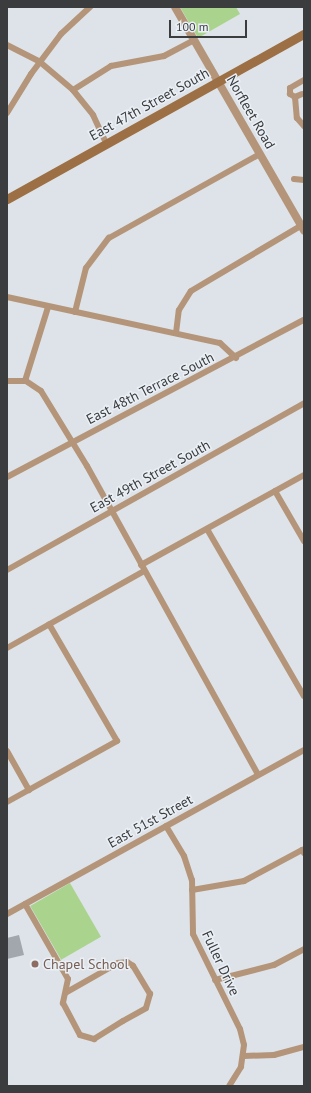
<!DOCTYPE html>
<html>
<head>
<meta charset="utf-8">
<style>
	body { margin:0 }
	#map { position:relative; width:311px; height:1093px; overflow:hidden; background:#dde3e8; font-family:"PT Sans",sans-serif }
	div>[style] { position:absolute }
	.green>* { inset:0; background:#aad48e; transform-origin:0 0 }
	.building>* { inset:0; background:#a1a7ac }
	.minor>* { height:6px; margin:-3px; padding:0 3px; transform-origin:3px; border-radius:3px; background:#b49579 }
	.tertiary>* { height:8px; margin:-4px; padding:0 4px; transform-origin:4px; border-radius:4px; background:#b49579 }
	.secondary>* { height:9px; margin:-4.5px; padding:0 4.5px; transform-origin:4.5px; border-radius:4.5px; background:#9c6f44 }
	.dots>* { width:11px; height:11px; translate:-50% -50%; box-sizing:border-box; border:2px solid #eaf0f5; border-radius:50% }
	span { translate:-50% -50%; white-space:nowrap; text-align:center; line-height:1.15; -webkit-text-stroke:3px #eaf0f5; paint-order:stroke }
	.street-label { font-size:14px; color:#3a3c3e }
	.education-label { font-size:14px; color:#785e54 }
	.left { translate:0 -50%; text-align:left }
	.frame { position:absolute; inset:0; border:8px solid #3a3c3e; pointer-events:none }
	.scale { position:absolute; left:169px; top:20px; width:78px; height:18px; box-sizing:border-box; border:2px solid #3a3c3e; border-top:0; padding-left:5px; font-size:12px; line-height:14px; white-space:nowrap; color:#3a3c3e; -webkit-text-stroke:3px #eaf0f5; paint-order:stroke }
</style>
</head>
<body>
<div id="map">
	<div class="green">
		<div style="clip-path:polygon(180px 7px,236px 7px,240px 14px,198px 38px)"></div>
		<div style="left:70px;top:883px;width:62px;height:46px;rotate:60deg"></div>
	</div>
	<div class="building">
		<div style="clip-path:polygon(19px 935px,24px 955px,7px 959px,7px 938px)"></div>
	</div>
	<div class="minor">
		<div style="left:7px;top:45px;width:37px;rotate:27deg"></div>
		<div style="left:40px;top:62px;width:43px;rotate:40.3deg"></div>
		<div style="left:73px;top:90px;width:32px;rotate:51deg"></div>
		<div style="left:93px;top:115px;width:31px;rotate:65deg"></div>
		<div style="left:73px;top:90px;width:45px;rotate:-32.3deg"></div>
		<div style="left:111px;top:66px;width:54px;rotate:-10.7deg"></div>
		<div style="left:164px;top:56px;width:34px;rotate:-28deg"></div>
		<div style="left:302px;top:94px;width:8px;rotate:157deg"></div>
		<div style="left:295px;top:97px;width:21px;rotate:85deg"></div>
		<div style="left:297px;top:118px;width:11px;rotate:49deg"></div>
		<div style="left:295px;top:97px;width:6px;rotate:-149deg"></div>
		<div style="left:290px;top:94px;width:6px;rotate:-90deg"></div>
		<div style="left:290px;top:88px;width:16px;rotate:-30deg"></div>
		<div style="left:7px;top:113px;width:46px;rotate:-58.4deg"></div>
		<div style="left:31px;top:74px;width:50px;rotate:-53.1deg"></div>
		<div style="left:61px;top:34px;width:40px;rotate:-43deg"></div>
		<div style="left:294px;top:179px;width:10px;rotate:6deg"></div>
		<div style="left:7px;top:297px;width:218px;rotate:12.2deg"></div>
		<div style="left:220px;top:343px;width:22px;rotate:43deg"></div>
		<div style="left:75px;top:312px;width:45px;rotate:-76deg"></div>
		<div style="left:86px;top:268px;width:38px;rotate:-53deg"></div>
		<div style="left:109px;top:238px;width:173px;rotate:-29.1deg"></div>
		<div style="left:176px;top:333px;width:23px;rotate:-83deg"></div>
		<div style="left:179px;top:310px;width:22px;rotate:-58deg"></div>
		<div style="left:191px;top:291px;width:131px;rotate:-30.7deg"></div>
		<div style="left:7px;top:381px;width:19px"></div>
		<div style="left:26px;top:381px;width:18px;rotate:34deg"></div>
		<div style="left:41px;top:391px;width:88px;rotate:58.5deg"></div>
		<div style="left:87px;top:466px;width:353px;rotate:61deg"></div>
		<div style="left:25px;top:381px;width:77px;rotate:-72.7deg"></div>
		<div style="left:7px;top:477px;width:336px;rotate:-27.9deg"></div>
		<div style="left:275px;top:491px;width:58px;rotate:59.9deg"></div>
		<div style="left:207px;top:529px;width:193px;rotate:59.9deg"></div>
		<div style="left:141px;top:565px;width:186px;rotate:-28.9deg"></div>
		<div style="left:7px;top:570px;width:341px;rotate:-29.3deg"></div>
		<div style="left:7px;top:648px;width:157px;rotate:-29.3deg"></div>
		<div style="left:7px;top:751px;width:45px;rotate:60.6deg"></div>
		<div style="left:7px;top:802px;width:126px;rotate:-29deg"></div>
		<div style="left:117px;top:741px;width:135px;rotate:-120.2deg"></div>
		<div style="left:166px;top:826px;width:35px;rotate:59deg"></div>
		<div style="left:184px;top:856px;width:25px;rotate:72deg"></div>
		<div style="left:192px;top:880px;width:54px;rotate:88.9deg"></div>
		<div style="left:193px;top:934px;width:106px;rotate:63.7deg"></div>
		<div style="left:240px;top:1029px;width:16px;rotate:76deg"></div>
		<div style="left:244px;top:1045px;width:22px;rotate:98deg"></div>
		<div style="left:241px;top:1067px;width:22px;rotate:122deg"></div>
		<div style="left:192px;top:890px;width:53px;rotate:-9.8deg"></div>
		<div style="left:244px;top:881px;width:66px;rotate:-28.1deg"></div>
		<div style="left:302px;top:850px;width:4px;rotate:56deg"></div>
		<div style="left:25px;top:904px;width:86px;rotate:60.2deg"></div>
		<div style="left:68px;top:979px;width:25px;rotate:102deg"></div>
		<div style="left:63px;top:1003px;width:36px;rotate:62deg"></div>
		<div style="left:80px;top:1035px;width:15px;rotate:16deg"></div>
		<div style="left:94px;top:1039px;width:34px;rotate:-32deg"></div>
		<div style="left:123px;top:1021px;width:26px;rotate:-29deg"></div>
		<div style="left:146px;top:1008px;width:15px;rotate:-74deg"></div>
		<div style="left:150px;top:994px;width:33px;rotate:-121deg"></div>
		<div style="left:133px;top:966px;width:7px;rotate:-146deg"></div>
		<div style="left:127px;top:962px;width:9px;rotate:174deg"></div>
		<div style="left:118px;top:963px;width:59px;rotate:150.4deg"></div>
		<div style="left:7px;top:914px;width:339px;rotate:-28.9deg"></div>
		<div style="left:215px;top:980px;width:61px;rotate:-14.3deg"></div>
		<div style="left:274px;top:965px;width:34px;rotate:-28deg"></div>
		<div style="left:244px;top:1056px;width:30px;rotate:-2deg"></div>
		<div style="left:274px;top:1055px;width:31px;rotate:-15deg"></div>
	</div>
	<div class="tertiary">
		<div style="left:175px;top:7px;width:258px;rotate:60deg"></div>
	</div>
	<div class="secondary">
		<div style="left:7px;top:199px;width:340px;rotate:-29.1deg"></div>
	</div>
	<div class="dots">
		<div style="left:35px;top:964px;background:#8d6e63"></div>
	</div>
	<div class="street-label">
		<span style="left:149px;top:104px;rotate:-29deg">East 47th Street South</span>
		<span style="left:251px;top:112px;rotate:60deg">Norfleet Road</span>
		<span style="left:150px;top:388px;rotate:-27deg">East 48th Terrace South</span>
		<span style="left:150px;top:476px;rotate:-29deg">East 49th Street South</span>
		<span style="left:150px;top:821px;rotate:-29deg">East 51st Street</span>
		<span style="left:221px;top:963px;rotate:65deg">Fuller Drive</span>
	</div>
	<div class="education-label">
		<span class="left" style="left:43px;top:964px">Chapel School</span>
	</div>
	<div class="frame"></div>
	<div class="scale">100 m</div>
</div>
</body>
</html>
